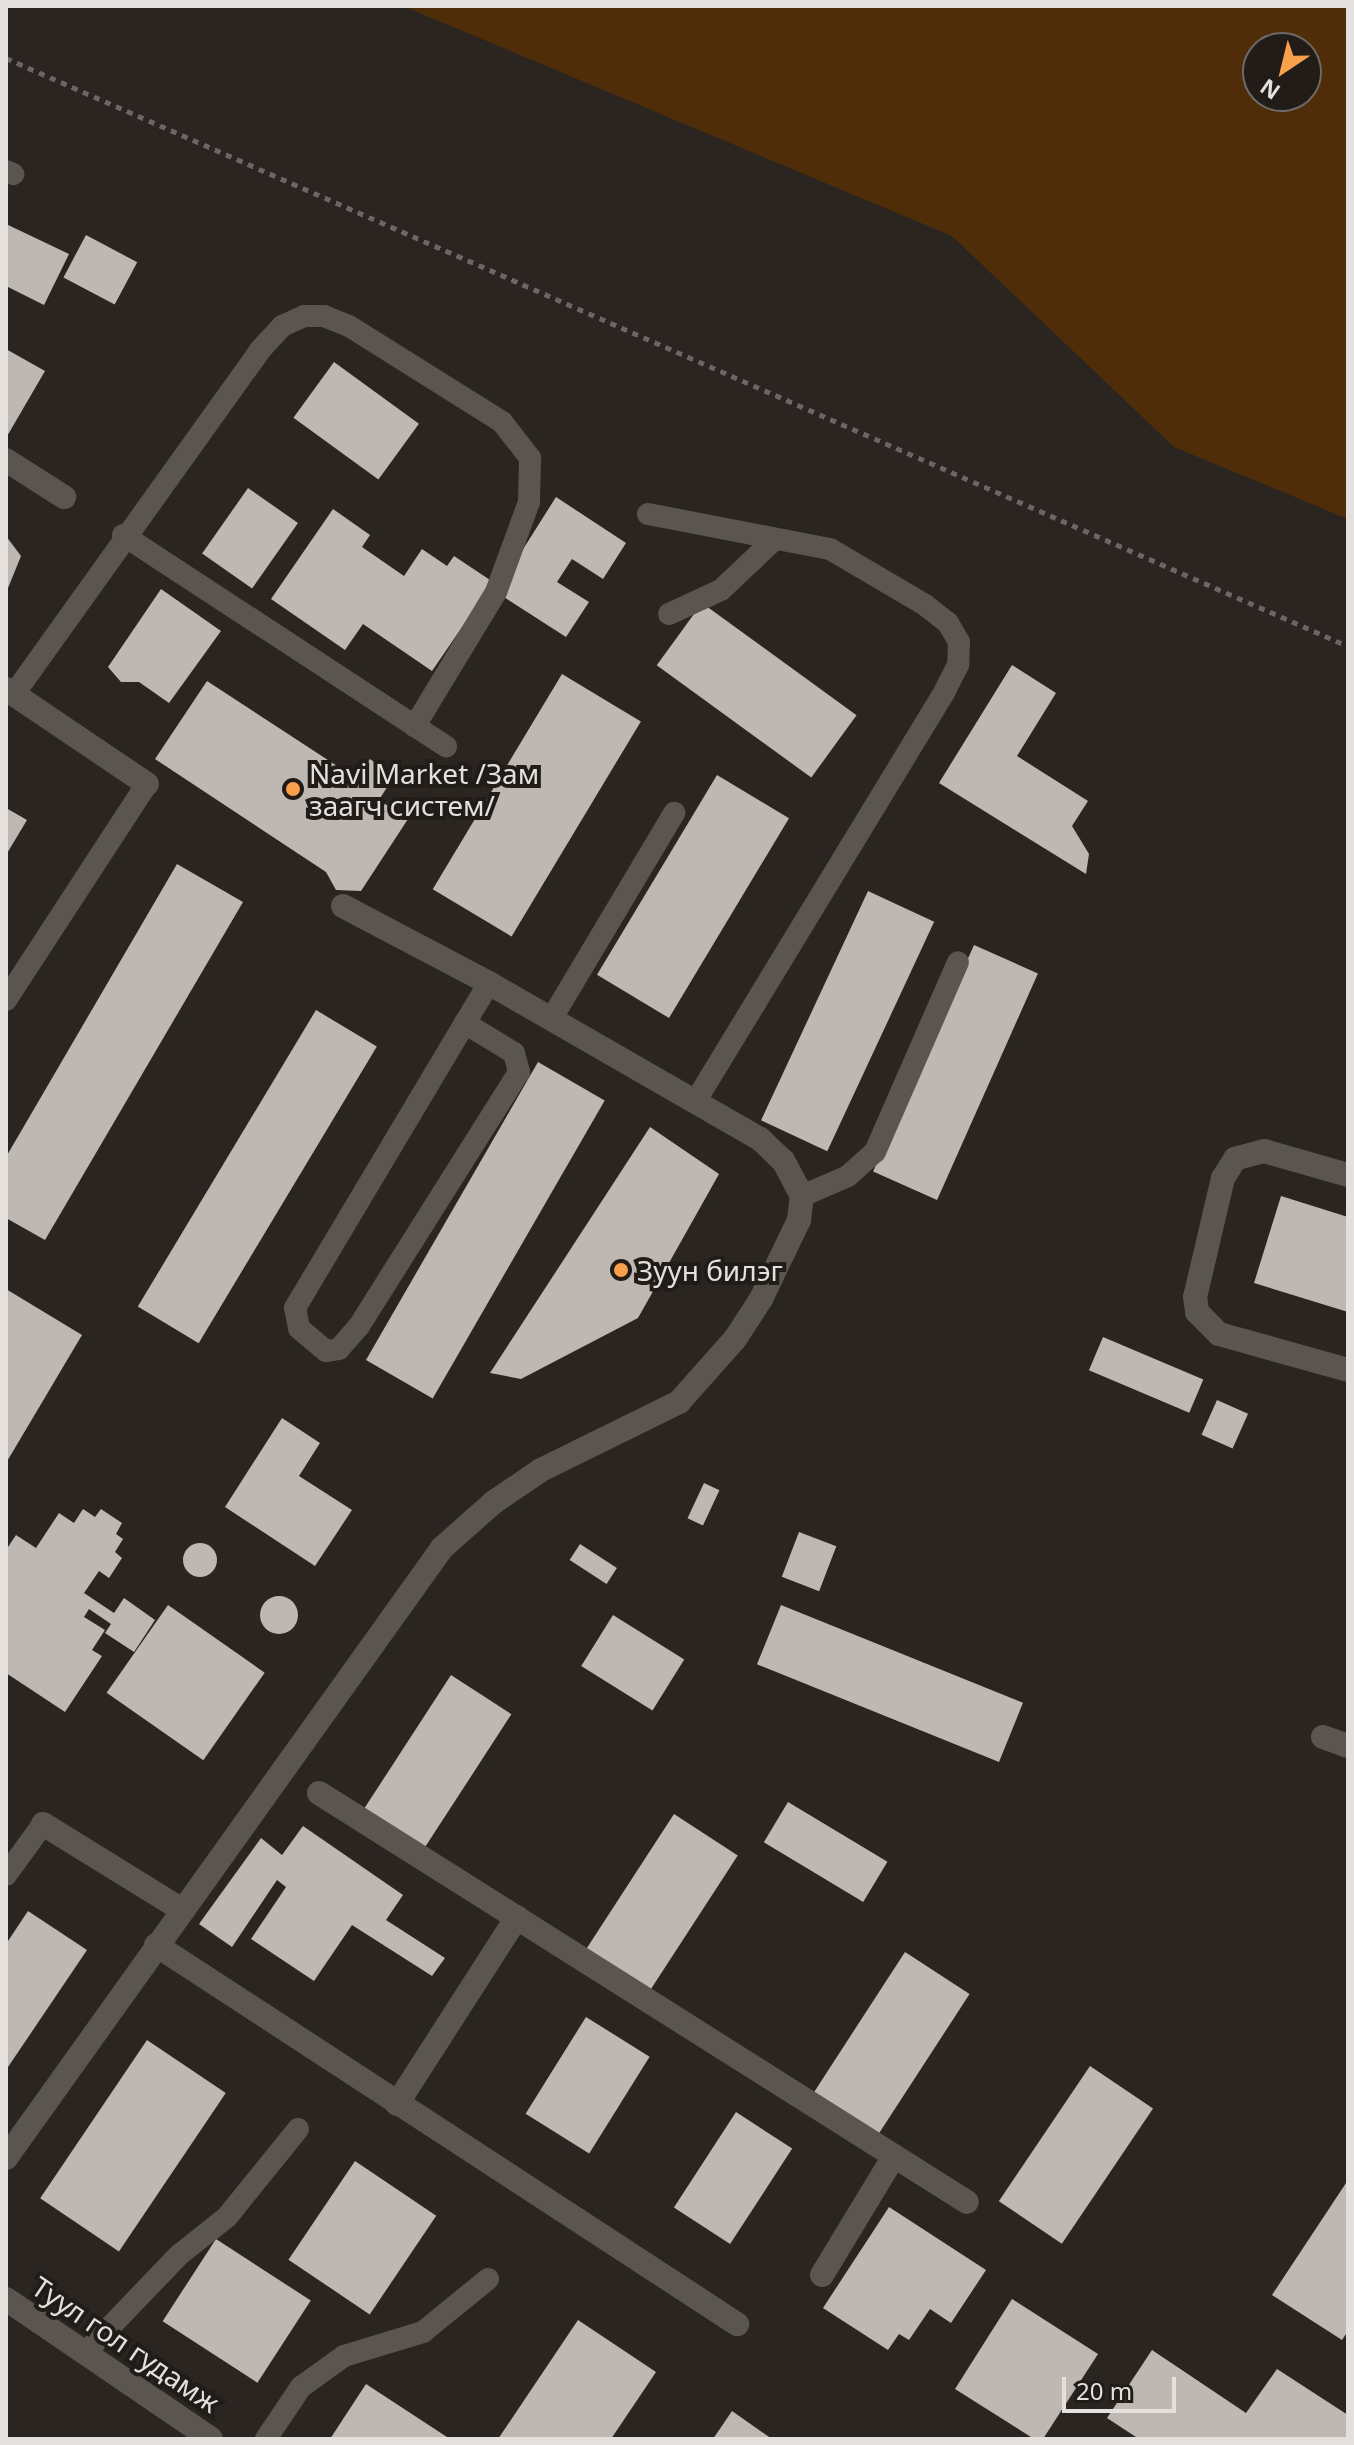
<!DOCTYPE html>
<html>
<head>
<meta charset="utf-8">
<style>
	body { margin:0 }
	#map { position:relative; width:1354px; height:2445px; overflow:hidden; background:#2a2521; font-family:"Noto Sans",sans-serif }
	div>[style] { position:absolute }
	.green>* { inset:0; background:#4f2d09 }
	.building>* { inset:0; background:#bfb8b2; transform-origin:0 0 }
	.round { border-radius:50% }
	.path>* { height:5px; margin-top:-2.5px; transform-origin:0; background:repeating-linear-gradient(90deg,#6b6663 0 6px,transparent 0 12px) }
	.lane>* { height:22px; margin:-11px; padding:0 11px; transform-origin:11px; border-radius:11px; background:#5b5550 }
	.street>* { height:24px; margin:-12px; padding:0 12px; transform-origin:12px; border-radius:12px; background:#5b5550 }
	.dots>* { width:22px; height:22px; translate:-50% -50%; box-sizing:border-box; border:4px solid #211c18; border-radius:50% }
	span { translate:-50% -50%; white-space:nowrap; text-align:center; line-height:1.15; -webkit-text-stroke:8px #211c18; paint-order:stroke }
	.poi-label { font-size:28px; color:#e3e0dd }
	.left { translate:0 -50%; text-align:left }
	.street-label { font-size:28px; color:#e3e0dd }
	.frame { position:absolute; inset:0; border:8px solid #e3e0dd; pointer-events:none }
	.north { position:absolute; left:1242px; top:32px; width:80px; height:80px; box-sizing:border-box; background:#211c18; border:2px solid #6f6a67; border-radius:50%; rotate:215deg; font-size:22px; font-weight:700; line-height:32px; text-align:center; color:#e3e0dd }
	.north::after { content:''; display:block; margin:auto; width:28px; height:36px; background:#f8a04b; clip-path:polygon(50% 0,100% 100%,50% 72%,0 100%) }
	.scale { position:absolute; left:1062px; top:2377px; width:114px; height:36px; box-sizing:border-box; border:4px solid #e3e0dd; border-top:0; padding-left:10px; font-size:24px; line-height:28px; white-space:nowrap; color:#e3e0dd; -webkit-text-stroke:6px #211c18; paint-order:stroke }
</style>
</head>
<body>
<div id="map">
	<div class="green">
		<div style="clip-path:polygon(evenodd,403px 6px,1348px 6px,1348px 519px,1174px 447px,952px 236px,403px 6px,1258px 48px,1306px 48px,1306px 96px,1258px 96px,1258px 48px)"></div>
	</div>
	<div class="building">
		<div style="clip-path:polygon(6px 224px,69px 254px,44px 305px,6px 286px)"></div>
		<div style="left:86px;top:235px;width:58px;height:48px;rotate:28deg"></div>
		<div style="clip-path:polygon(6px 349px,45px 371px,6px 438px)"></div>
		<div style="left:334px;top:362px;width:105px;height:69px;rotate:36deg"></div>
		<div style="left:248px;top:488px;width:61px;height:80px;rotate:35deg"></div>
		<div style="clip-path:polygon(556px 497px,626px 543px,603px 579px,572px 559px,557px 582px,589px 602px,566px 637px,496px 592px)"></div>
		<div style="clip-path:polygon(333px 509px,370px 535px,362px 547px,404px 576px,422px 549px,447px 566px,454px 556px,493px 582px,432px 671px,363px 624px,345px 650px,271px 599px)"></div>
		<div style="clip-path:polygon(6px 536px,21px 556px,6px 593px)"></div>
		<div style="clip-path:polygon(161px 589px,221px 631px,169px 703px,139px 682px,121px 682px,108px 667px)"></div>
		<div style="left:702px;top:603px;width:191px;height:77px;rotate:36deg"></div>
		<div style="clip-path:polygon(1012px 665px,1056px 693px,1017px 756px,1088px 801px,1072px 826px,1089px 854px,1086px 874px,939px 783px)"></div>
		<div style="left:562px;top:674px;width:92px;height:251px;rotate:31deg"></div>
		<div style="clip-path:polygon(207px 681px,357px 779px,370px 759px,394px 776px,379px 800px,408px 819px,361px 891px,336px 890px,326px 872px,155px 759px)"></div>
		<div style="left:717px;top:775px;width:84px;height:233px;rotate:31deg"></div>
		<div style="clip-path:polygon(6px 808px,27px 820px,6px 855px)"></div>
		<div style="clip-path:polygon(177px 864px,243px 902px,45px 1240px,6px 1218px,6px 1157px)"></div>
		<div style="left:868px;top:891px;width:73px;height:253px;rotate:25deg"></div>
		<div style="left:974px;top:945px;width:70px;height:248px;rotate:24deg"></div>
		<div style="left:316px;top:1010px;width:71px;height:346px;rotate:31deg"></div>
		<div style="left:538px;top:1062px;width:77px;height:344px;rotate:30deg"></div>
		<div style="clip-path:polygon(650px 1127px,719px 1174px,638px 1318px,521px 1379px,490px 1373px)"></div>
		<div style="clip-path:polygon(1281px 1196px,1348px 1217px,1348px 1312px,1254px 1283px)"></div>
		<div style="clip-path:polygon(6px 1289px,82px 1335px,6px 1463px)"></div>
		<div style="left:1103px;top:1337px;width:109px;height:36px;rotate:23deg"></div>
		<div style="left:1217px;top:1400px;width:34px;height:38px;rotate:24deg"></div>
		<div style="clip-path:polygon(282px 1418px,320px 1443px,299px 1476px,352px 1510px,315px 1566px,225px 1507px)"></div>
		<div style="left:704px;top:1483px;width:17px;height:39px;rotate:25deg"></div>
		<div style="clip-path:polygon(83px 1509px,95px 1517px,101px 1509px,122px 1523px,116px 1534px,123px 1539px,115px 1552px,122px 1558px,109px 1578px,99px 1571px,84px 1593px,114px 1613px,124px 1598px,155px 1620px,134px 1652px,105px 1633px,111px 1624px,89px 1609px,84px 1617px,105px 1630px,92px 1650px,102px 1656px,65px 1712px,6px 1673px,6px 1550px,16px 1535px,36px 1548px,59px 1513px,74px 1523px)"></div>
		<div style="left:799px;top:1532px;width:40px;height:48px;rotate:21deg"></div>
		<div class="round" style="left:183px;top:1543px;width:34px;height:34px"></div>
		<div style="left:580px;top:1544px;width:44px;height:19px;rotate:33deg"></div>
		<div class="round" style="left:260px;top:1596px;width:38px;height:38px"></div>
		<div style="left:168px;top:1605px;width:118px;height:107px;rotate:35deg"></div>
		<div style="left:781px;top:1605px;width:261px;height:64px;rotate:22deg"></div>
		<div style="left:613px;top:1615px;width:84px;height:60px;rotate:32deg"></div>
		<div style="left:451px;top:1675px;width:72px;height:162px;rotate:33deg"></div>
		<div style="left:788px;top:1802px;width:116px;height:47px;rotate:31deg"></div>
		<div style="left:674px;top:1814px;width:76px;height:162px;rotate:33deg"></div>
		<div style="clip-path:polygon(303px 1826px,403px 1895px,386px 1920px,445px 1958px,432px 1976px,352px 1925px,314px 1981px,251px 1939px,286px 1887px,277px 1880px,232px 1947px,199px 1924px,261px 1838px,282px 1855px)"></div>
		<div style="clip-path:polygon(28px 1911px,87px 1950px,6px 2070px,6px 1944px)"></div>
		<div style="left:905px;top:1952px;width:77px;height:168px;rotate:33deg"></div>
		<div style="left:586px;top:2017px;width:75px;height:114px;rotate:32deg"></div>
		<div style="left:147px;top:2040px;width:95px;height:191px;rotate:34deg"></div>
		<div style="left:1090px;top:2066px;width:76px;height:163px;rotate:34deg"></div>
		<div style="left:736px;top:2112px;width:67px;height:114px;rotate:33deg"></div>
		<div style="left:355px;top:2161px;width:98px;height:119px;rotate:34deg"></div>
		<div style="clip-path:polygon(1348px 2180px,1348px 2331px,1342px 2340px,1272px 2295px)"></div>
		<div style="clip-path:polygon(889px 2207px,986px 2270px,951px 2323px,930px 2309px,909px 2340px,899px 2334px,888px 2350px,823px 2308px)"></div>
		<div style="left:216px;top:2239px;width:113px;height:98px;rotate:33deg"></div>
		<div style="clip-path:polygon(1012px 2299px,1098px 2354px,1043px 2439px,1034px 2439px,955px 2389px)"></div>
		<div style="clip-path:polygon(578px 2320px,656px 2372px,611px 2439px,498px 2439px)"></div>
		<div style="clip-path:polygon(1152px 2350px,1246px 2413px,1277px 2369px,1348px 2415px,1348px 2439px,1139px 2439px,1107px 2418px)"></div>
		<div style="clip-path:polygon(366px 2384px,450px 2439px,330px 2439px)"></div>
		<div style="clip-path:polygon(732px 2411px,772px 2439px,713px 2439px)"></div>
	</div>
	<div class="path">
		<div style="left:6px;top:58px;width:1465px;rotate:23.66deg"></div>
	</div>
	<div class="lane">
		<div style="left:6px;top:171px;width:8px;rotate:23deg"></div>
		<div style="left:648px;top:514px;width:185px;rotate:10.9deg"></div>
		<div style="left:830px;top:549px;width:110px;rotate:30.5deg"></div>
		<div style="left:925px;top:605px;width:29px;rotate:38deg"></div>
		<div style="left:948px;top:623px;width:22px;rotate:60deg"></div>
		<div style="left:959px;top:642px;width:23px;rotate:92deg"></div>
		<div style="left:958px;top:665px;width:29px;rotate:117deg"></div>
		<div style="left:945px;top:691px;width:480px;rotate:121.3deg"></div>
		<div style="left:123px;top:535px;width:386px;rotate:33.2deg"></div>
		<div style="left:669px;top:614px;width:57px;rotate:-24.8deg"></div>
		<div style="left:721px;top:590px;width:74px;rotate:-43.4deg"></div>
		<div style="left:14px;top:694px;width:423px;rotate:-54.4deg"></div>
		<div style="left:260px;top:350px;width:33px;rotate:-47deg"></div>
		<div style="left:282px;top:326px;width:24px;rotate:-24deg"></div>
		<div style="left:304px;top:316px;width:20px"></div>
		<div style="left:324px;top:316px;width:27px;rotate:22deg"></div>
		<div style="left:349px;top:326px;width:181px;rotate:32.1deg"></div>
		<div style="left:502px;top:422px;width:46px;rotate:52.1deg"></div>
		<div style="left:530px;top:458px;width:44px;rotate:91.3deg"></div>
		<div style="left:529px;top:502px;width:96px;rotate:110.1deg"></div>
		<div style="left:496px;top:592px;width:157px;rotate:121.2deg"></div>
		<div style="left:6px;top:1000px;width:258px;rotate:-56.9deg"></div>
		<div style="left:552px;top:1018px;width:239px;rotate:-59.2deg"></div>
		<div style="left:465px;top:1023px;width:57px;rotate:31.5deg"></div>
		<div style="left:514px;top:1053px;width:20px;rotate:75deg"></div>
		<div style="left:519px;top:1072px;width:300px;rotate:122.2deg"></div>
		<div style="left:359px;top:1326px;width:30px;rotate:131deg"></div>
		<div style="left:339px;top:1349px;width:13px;rotate:171deg"></div>
		<div style="left:326px;top:1351px;width:35px;rotate:-140deg"></div>
		<div style="left:299px;top:1328px;width:20px;rotate:-101deg"></div>
		<div style="left:295px;top:1308px;width:332px;rotate:-59.2deg"></div>
		<div style="left:465px;top:1023px;width:47px;rotate:-59deg"></div>
		<div style="left:802px;top:1196px;width:50px;rotate:-23.5deg"></div>
		<div style="left:848px;top:1176px;width:36px;rotate:-42deg"></div>
		<div style="left:875px;top:1152px;width:207px;rotate:-66.4deg"></div>
		<div style="left:6px;top:1875px;width:63px;rotate:-54deg"></div>
		<div style="left:85px;top:2353px;width:136px;rotate:-46.2deg"></div>
		<div style="left:179px;top:2255px;width:61px;rotate:-38.4deg"></div>
		<div style="left:227px;top:2217px;width:113px;rotate:-51.1deg"></div>
		<div style="left:266px;top:2439px;width:63px;rotate:-56.1deg"></div>
		<div style="left:301px;top:2387px;width:53px;rotate:-35.8deg"></div>
		<div style="left:344px;top:2356px;width:83px;rotate:-16.9deg"></div>
		<div style="left:423px;top:2332px;width:84px;rotate:-39.2deg"></div>
	</div>
	<div class="street">
		<div style="left:6px;top:460px;width:69px;rotate:32.5deg"></div>
		<div style="left:6px;top:689px;width:170px;rotate:34deg"></div>
		<div style="left:1348px;top:1175px;width:87px;rotate:-164.1deg"></div>
		<div style="left:1264px;top:1151px;width:30px;rotate:165deg"></div>
		<div style="left:1235px;top:1159px;width:22px;rotate:122deg"></div>
		<div style="left:1223px;top:1178px;width:122px;rotate:103.2deg"></div>
		<div style="left:1195px;top:1297px;width:15px;rotate:82deg"></div>
		<div style="left:1197px;top:1312px;width:31px;rotate:45deg"></div>
		<div style="left:1219px;top:1334px;width:134px;rotate:15.6deg"></div>
		<div style="left:1323px;top:1737px;width:27px;rotate:20deg"></div>
		<div style="left:319px;top:1793px;width:766px;rotate:32.26deg"></div>
		<div style="left:43px;top:1824px;width:163px;rotate:31.7deg"></div>
		<div style="left:156px;top:1945px;width:694px;rotate:33.12deg"></div>
		<div style="left:397px;top:2104px;width:222px;rotate:-57.3deg"></div>
		<div style="left:6px;top:2158px;width:750px;rotate:-54.44deg"></div>
		<div style="left:442px;top:1548px;width:69px;rotate:-41.5deg"></div>
		<div style="left:494px;top:1502px;width:57px;rotate:-34.2deg"></div>
		<div style="left:541px;top:1470px;width:154px;rotate:-26.2deg"></div>
		<div style="left:679px;top:1402px;width:84px;rotate:-48.4deg"></div>
		<div style="left:735px;top:1339px;width:48px;rotate:-57deg"></div>
		<div style="left:761px;top:1299px;width:88px;rotate:-64.3deg"></div>
		<div style="left:799px;top:1220px;width:24px;rotate:-83deg"></div>
		<div style="left:802px;top:1196px;width:40px;rotate:-118deg"></div>
		<div style="left:783px;top:1161px;width:32px;rotate:-136deg"></div>
		<div style="left:760px;top:1139px;width:313px;rotate:-150.1deg"></div>
		<div style="left:489px;top:983px;width:165px;rotate:-152.2deg"></div>
		<div style="left:822px;top:2275px;width:139px;rotate:-58.8deg"></div>
		<div style="left:6px;top:2299px;width:248px;rotate:34.3deg"></div>
	</div>
	<div class="dots">
		<div style="left:293px;top:789px;background:#f8a04b"></div>
		<div style="left:621px;top:1270px;background:#f8a04b"></div>
	</div>
	<div class="poi-label">
		<span class="left" style="left:309px;top:789px">Navi Market /Зам<br>заагч систем/</span>
		<span class="left" style="left:637px;top:1270px">Зуун билэг</span>
	</div>
	<div class="street-label">
		<span style="left:126px;top:2344px;rotate:34deg">Туул гол гудамж</span>
	</div>
	<div class="frame"></div>
	<div class="north">N</div>
	<div class="scale">20 m</div>
</div>
</body>
</html>
